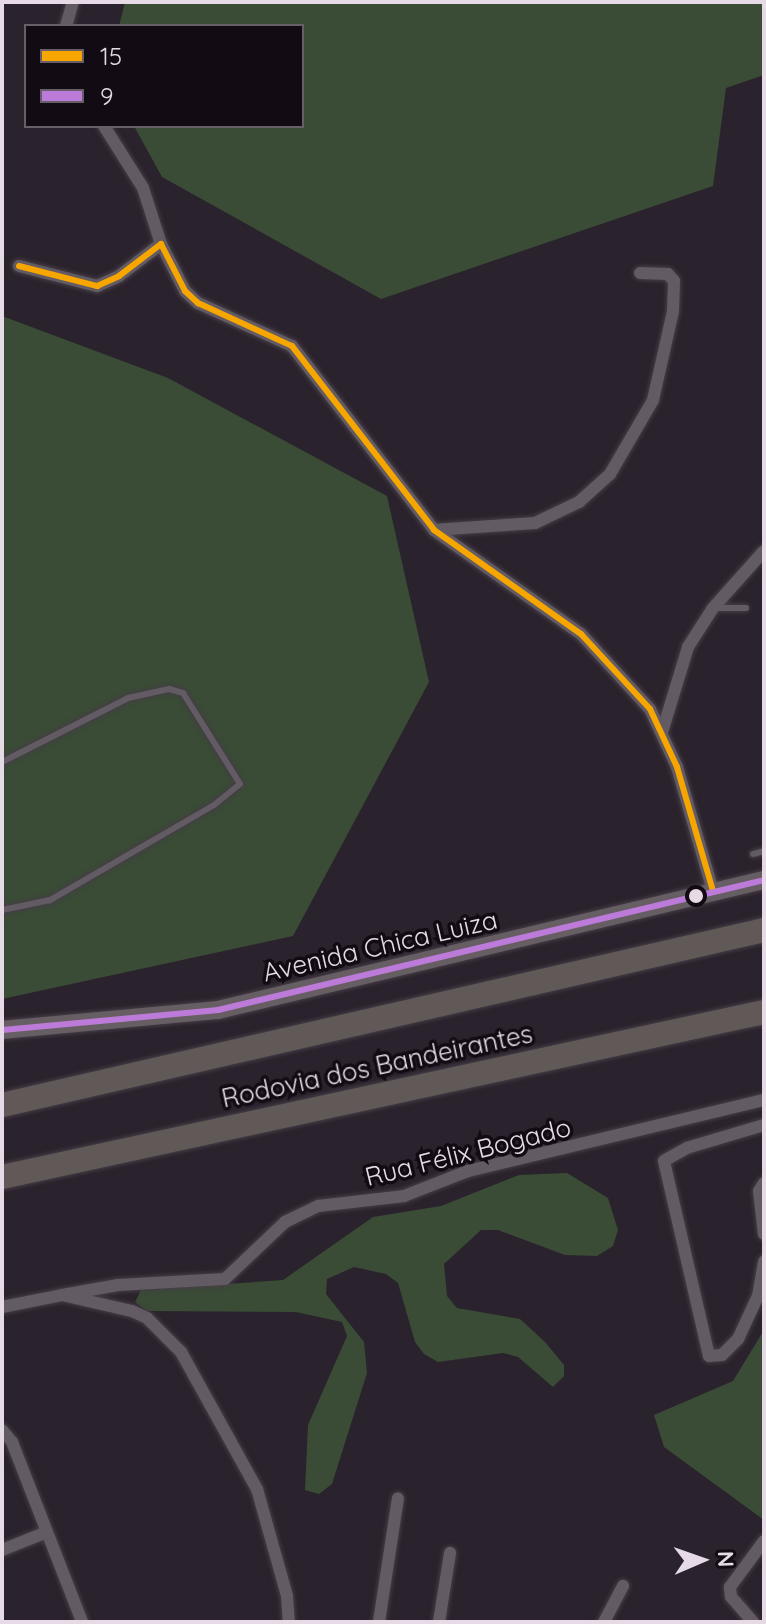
<!DOCTYPE html>
<html>
<head>
<meta charset="utf-8">
<style>
	body { margin:0 }
	#map { position:relative; width:766px; height:1624px; overflow:hidden; background:#2a222c; font-family:Quicksand,sans-serif }
	div>[style] { position:absolute }
	.forest>* { inset:0; background:#3a4c36 }
	.roads { filter:drop-shadow(0 0 2px #453d46) drop-shadow(0 0 2px #453d46) }
	.lane>* { height:6px; margin:-3px; padding:0 3px; transform-origin:3px; border-radius:3px; background:#625b63 }
	.street>* { height:12px; margin:-6px; padding:0 6px; transform-origin:6px; border-radius:6px; background:#625b63 }
	.secondary>* { height:18px; margin:-9px; padding:0 9px; transform-origin:9px; border-radius:9px; background:#665e62 }
	.highway>* { height:24px; margin:-12px; padding:0 12px; transform-origin:12px; border-radius:12px; background:#605957 }
	.bus-1>* { height:6px; margin:-3px; padding:0 3px; transform-origin:3px; border-radius:3px; background:#f7a600 }
	.bus-2>* { height:6px; margin:-3px; padding:0 3px; transform-origin:3px; border-radius:3px; background:#bd7bd9 }
	.dots>* { width:22px; height:22px; translate:-50% -50%; box-sizing:border-box; border:4px solid #120b13; border-radius:50% }
	span { translate:-50% -50%; white-space:nowrap; text-align:center; line-height:1.15; -webkit-text-stroke:7px #120b13; paint-order:stroke }
	.street-label { font-size:26px; color:#e6dae7 }
	.frame { position:absolute; inset:0; border:4px solid #e6dae7; pointer-events:none }
	.legend { position:absolute; left:24px; top:24px; width:280px; height:104px; box-sizing:border-box; background:#120b13; border:2px solid #675e68; margin:0; padding:10px 14px; list-style:none; font-size:24px; color:#e6dae7 }
	.legend li { display:flex; align-items:center; gap:16px; height:40px }
	.legend b { width:40px; border:2px solid #675e68 }
	.north { position:absolute; left:662px; top:1520px; width:80px; height:80px; -webkit-text-stroke:6px #120b13; paint-order:stroke; rotate:88deg; font-size:22px; font-weight:700; line-height:32px; text-align:center; color:#e6dae7 }
	.north::after { content:''; display:block; margin:auto; width:28px; height:36px; background:#e6dae7; clip-path:polygon(50% 0,100% 100%,50% 72%,0 100%) }
</style>
</head>
<body>
<div id="map">
	<div class="forest">
		<div style="clip-path:polygon(125px 2px,764px 2px,764px 75px,726px 88px,713px 186px,381px 299px,162px 177px,134px 126px,302px 126px,302px 26px,119px 26px)"></div>
		<div style="clip-path:polygon(2px 316px,168px 378px,387px 496px,429px 682px,293px 936px,2px 999px)"></div>
		<div style="clip-path:polygon(567px 1173px,608px 1198px,618px 1230px,613px 1246px,597px 1256px,565px 1255px,498px 1230px,481px 1230px,444px 1264px,447px 1296px,457px 1308px,520px 1319px,545px 1342px,564px 1365px,564px 1376px,553px 1387px,518px 1357px,503px 1353px,438px 1362px,424px 1354px,415px 1342px,398px 1283px,386px 1274px,354px 1267px,327px 1279px,326px 1294px,364px 1342px,367px 1373px,332px 1484px,319px 1494px,305px 1490px,308px 1425px,347px 1336px,342px 1322px,296px 1312px,147px 1311px,135px 1302px,141px 1290px,283px 1280px,373px 1217px,441px 1206px,519px 1175px)"></div>
		<div style="clip-path:polygon(764px 1330px,764px 1520px,664px 1447px,654px 1415px,733px 1381px)"></div>
	</div>
	<div class="roads">
		<div class="lane">
			<div style="left:714px;top:608px;width:32px"></div>
			<div style="left:2px;top:762px;width:141px;rotate:-26.9deg"></div>
			<div style="left:128px;top:698px;width:42px;rotate:-12.4deg"></div>
			<div style="left:169px;top:689px;width:15px;rotate:16deg"></div>
			<div style="left:183px;top:693px;width:107px;rotate:57.9deg"></div>
			<div style="left:240px;top:784px;width:33px;rotate:141deg"></div>
			<div style="left:214px;top:805px;width:190px;rotate:149.9deg"></div>
			<div style="left:50px;top:900px;width:49px;rotate:168.2deg"></div>
			<div style="left:753px;top:854px;width:11px;rotate:-15deg"></div>
		</div>
		<div class="street">
			<div style="left:66px;top:26px;width:25px;rotate:-74deg"></div>
			<div style="left:104px;top:126px;width:73px;rotate:57.8deg"></div>
			<div style="left:143px;top:188px;width:59px;rotate:72.2deg"></div>
			<div style="left:19px;top:266px;width:81px;rotate:14.4deg"></div>
			<div style="left:97px;top:286px;width:24px;rotate:-24deg"></div>
			<div style="left:119px;top:276px;width:53px;rotate:-37.3deg"></div>
			<div style="left:161px;top:244px;width:53px;rotate:62.9deg"></div>
			<div style="left:185px;top:291px;width:18px;rotate:43deg"></div>
			<div style="left:198px;top:303px;width:103px;rotate:24.6deg"></div>
			<div style="left:292px;top:346px;width:232px;rotate:52.3deg"></div>
			<div style="left:434px;top:530px;width:180px;rotate:35.3deg"></div>
			<div style="left:581px;top:634px;width:102px;rotate:47.4deg"></div>
			<div style="left:650px;top:709px;width:64px;rotate:65deg"></div>
			<div style="left:677px;top:767px;width:129px;rotate:73.8deg"></div>
			<div style="left:434px;top:530px;width:101px;rotate:-4deg"></div>
			<div style="left:535px;top:523px;width:49px;rotate:-25.5deg"></div>
			<div style="left:579px;top:502px;width:42px;rotate:-42.1deg"></div>
			<div style="left:610px;top:474px;width:86px;rotate:-59.8deg"></div>
			<div style="left:653px;top:400px;width:91px;rotate:-77.3deg"></div>
			<div style="left:673px;top:311px;width:30px;rotate:-88deg"></div>
			<div style="left:674px;top:281px;width:9px;rotate:-131deg"></div>
			<div style="left:668px;top:274px;width:28px;rotate:-178deg"></div>
			<div style="left:663px;top:729px;width:86px;rotate:-73deg"></div>
			<div style="left:688px;top:647px;width:46px;rotate:-57.3deg"></div>
			<div style="left:713px;top:608px;width:76px;rotate:-48.2deg"></div>
			<div style="left:764px;top:1125px;width:80px;rotate:163.4deg"></div>
			<div style="left:687px;top:1148px;width:26px;rotate:151deg"></div>
			<div style="left:664px;top:1161px;width:200px;rotate:77deg"></div>
			<div style="left:709px;top:1356px;width:13px;rotate:-4deg"></div>
			<div style="left:722px;top:1355px;width:23px;rotate:-45deg"></div>
			<div style="left:738px;top:1339px;width:47px;rotate:-65.1deg"></div>
			<div style="left:758px;top:1296px;width:35px;rotate:-80deg"></div>
			<div style="left:764px;top:1183px;width:9px;rotate:122deg"></div>
			<div style="left:759px;top:1191px;width:43px;rotate:83.4deg"></div>
			<div style="left:62px;top:1295px;width:57px;rotate:-10.1deg"></div>
			<div style="left:118px;top:1285px;width:107px;rotate:-3.2deg"></div>
			<div style="left:225px;top:1279px;width:83px;rotate:-43.5deg"></div>
			<div style="left:285px;top:1222px;width:37px;rotate:-26deg"></div>
			<div style="left:318px;top:1206px;width:87px;rotate:-6.6deg"></div>
			<div style="left:404px;top:1196px;width:69px;rotate:-21.3deg"></div>
			<div style="left:468px;top:1171px;width:304px;rotate:-13.5deg"></div>
			<div style="left:2px;top:1307px;width:61px;rotate:-11.3deg"></div>
			<div style="left:62px;top:1295px;width:72px;rotate:12.9deg"></div>
			<div style="left:132px;top:1311px;width:17px;rotate:25deg"></div>
			<div style="left:147px;top:1318px;width:48px;rotate:45deg"></div>
			<div style="left:181px;top:1352px;width:157px;rotate:61deg"></div>
			<div style="left:257px;top:1489px;width:111px;rotate:74.3deg"></div>
			<div style="left:287px;top:1596px;width:26px;rotate:86deg"></div>
			<div style="left:2px;top:1430px;width:16px;rotate:50deg"></div>
			<div style="left:12px;top:1442px;width:193px;rotate:68.7deg"></div>
			<div style="left:2px;top:1550px;width:48px;rotate:-21.8deg"></div>
			<div style="left:379px;top:1622px;width:125px;rotate:-81.3deg"></div>
			<div style="left:439px;top:1622px;width:70px;rotate:-80.9deg"></div>
			<div style="left:604px;top:1622px;width:41px;rotate:-62.2deg"></div>
			<div style="left:753px;top:1622px;width:33px;rotate:-131deg"></div>
			<div style="left:731px;top:1597px;width:10px;rotate:-96deg"></div>
			<div style="left:730px;top:1587px;width:57px;rotate:-53.5deg"></div>
		</div>
		<div class="secondary">
			<div style="left:2px;top:1030px;width:217px;rotate:-5.3deg"></div>
			<div style="left:218px;top:1010px;width:561px;rotate:-13.39deg"></div>
		</div>
		<div class="highway">
			<div style="left:2px;top:1105px;width:782px;rotate:-12.93deg"></div>
			<div style="left:2px;top:1177px;width:780px;rotate:-12.22deg"></div>
		</div>
	</div>
	<div class="bus-1">
		<div style="left:19px;top:266px;width:81px;rotate:14.4deg"></div>
		<div style="left:97px;top:286px;width:24px;rotate:-24deg"></div>
		<div style="left:119px;top:276px;width:53px;rotate:-37.3deg"></div>
		<div style="left:161px;top:244px;width:53px;rotate:62.9deg"></div>
		<div style="left:185px;top:291px;width:18px;rotate:43deg"></div>
		<div style="left:198px;top:303px;width:103px;rotate:24.6deg"></div>
		<div style="left:292px;top:346px;width:232px;rotate:52.3deg"></div>
		<div style="left:434px;top:530px;width:180px;rotate:35.3deg"></div>
		<div style="left:581px;top:634px;width:102px;rotate:47.4deg"></div>
		<div style="left:650px;top:709px;width:64px;rotate:65deg"></div>
		<div style="left:677px;top:767px;width:129px;rotate:73.8deg"></div>
	</div>
	<div class="bus-2">
		<div style="left:2px;top:1030px;width:217px;rotate:-5.3deg"></div>
		<div style="left:218px;top:1010px;width:561px;rotate:-13.39deg"></div>
	</div>
	<div class="dots">
		<div style="left:696px;top:896px;background:#e6dae7"></div>
	</div>
	<div class="street-label">
		<span style="left:380px;top:946px;rotate:-13deg">Avenida Chica Luiza</span>
		<span style="left:377px;top:1066px;rotate:-12deg">Rodovia dos Bandeirantes</span>
		<span style="left:468px;top:1152px;rotate:-14deg">Rua Félix Bogado</span>
	</div>
	<div class="frame"></div>
	<ul class="legend">
	<li><b style="height:10px;background:#f7a600"></b>15</li>
	<li><b style="height:10px;background:#bd7bd9"></b>9</li>
	</ul>
	<div class="north">N</div>
</div>
</body>
</html>
